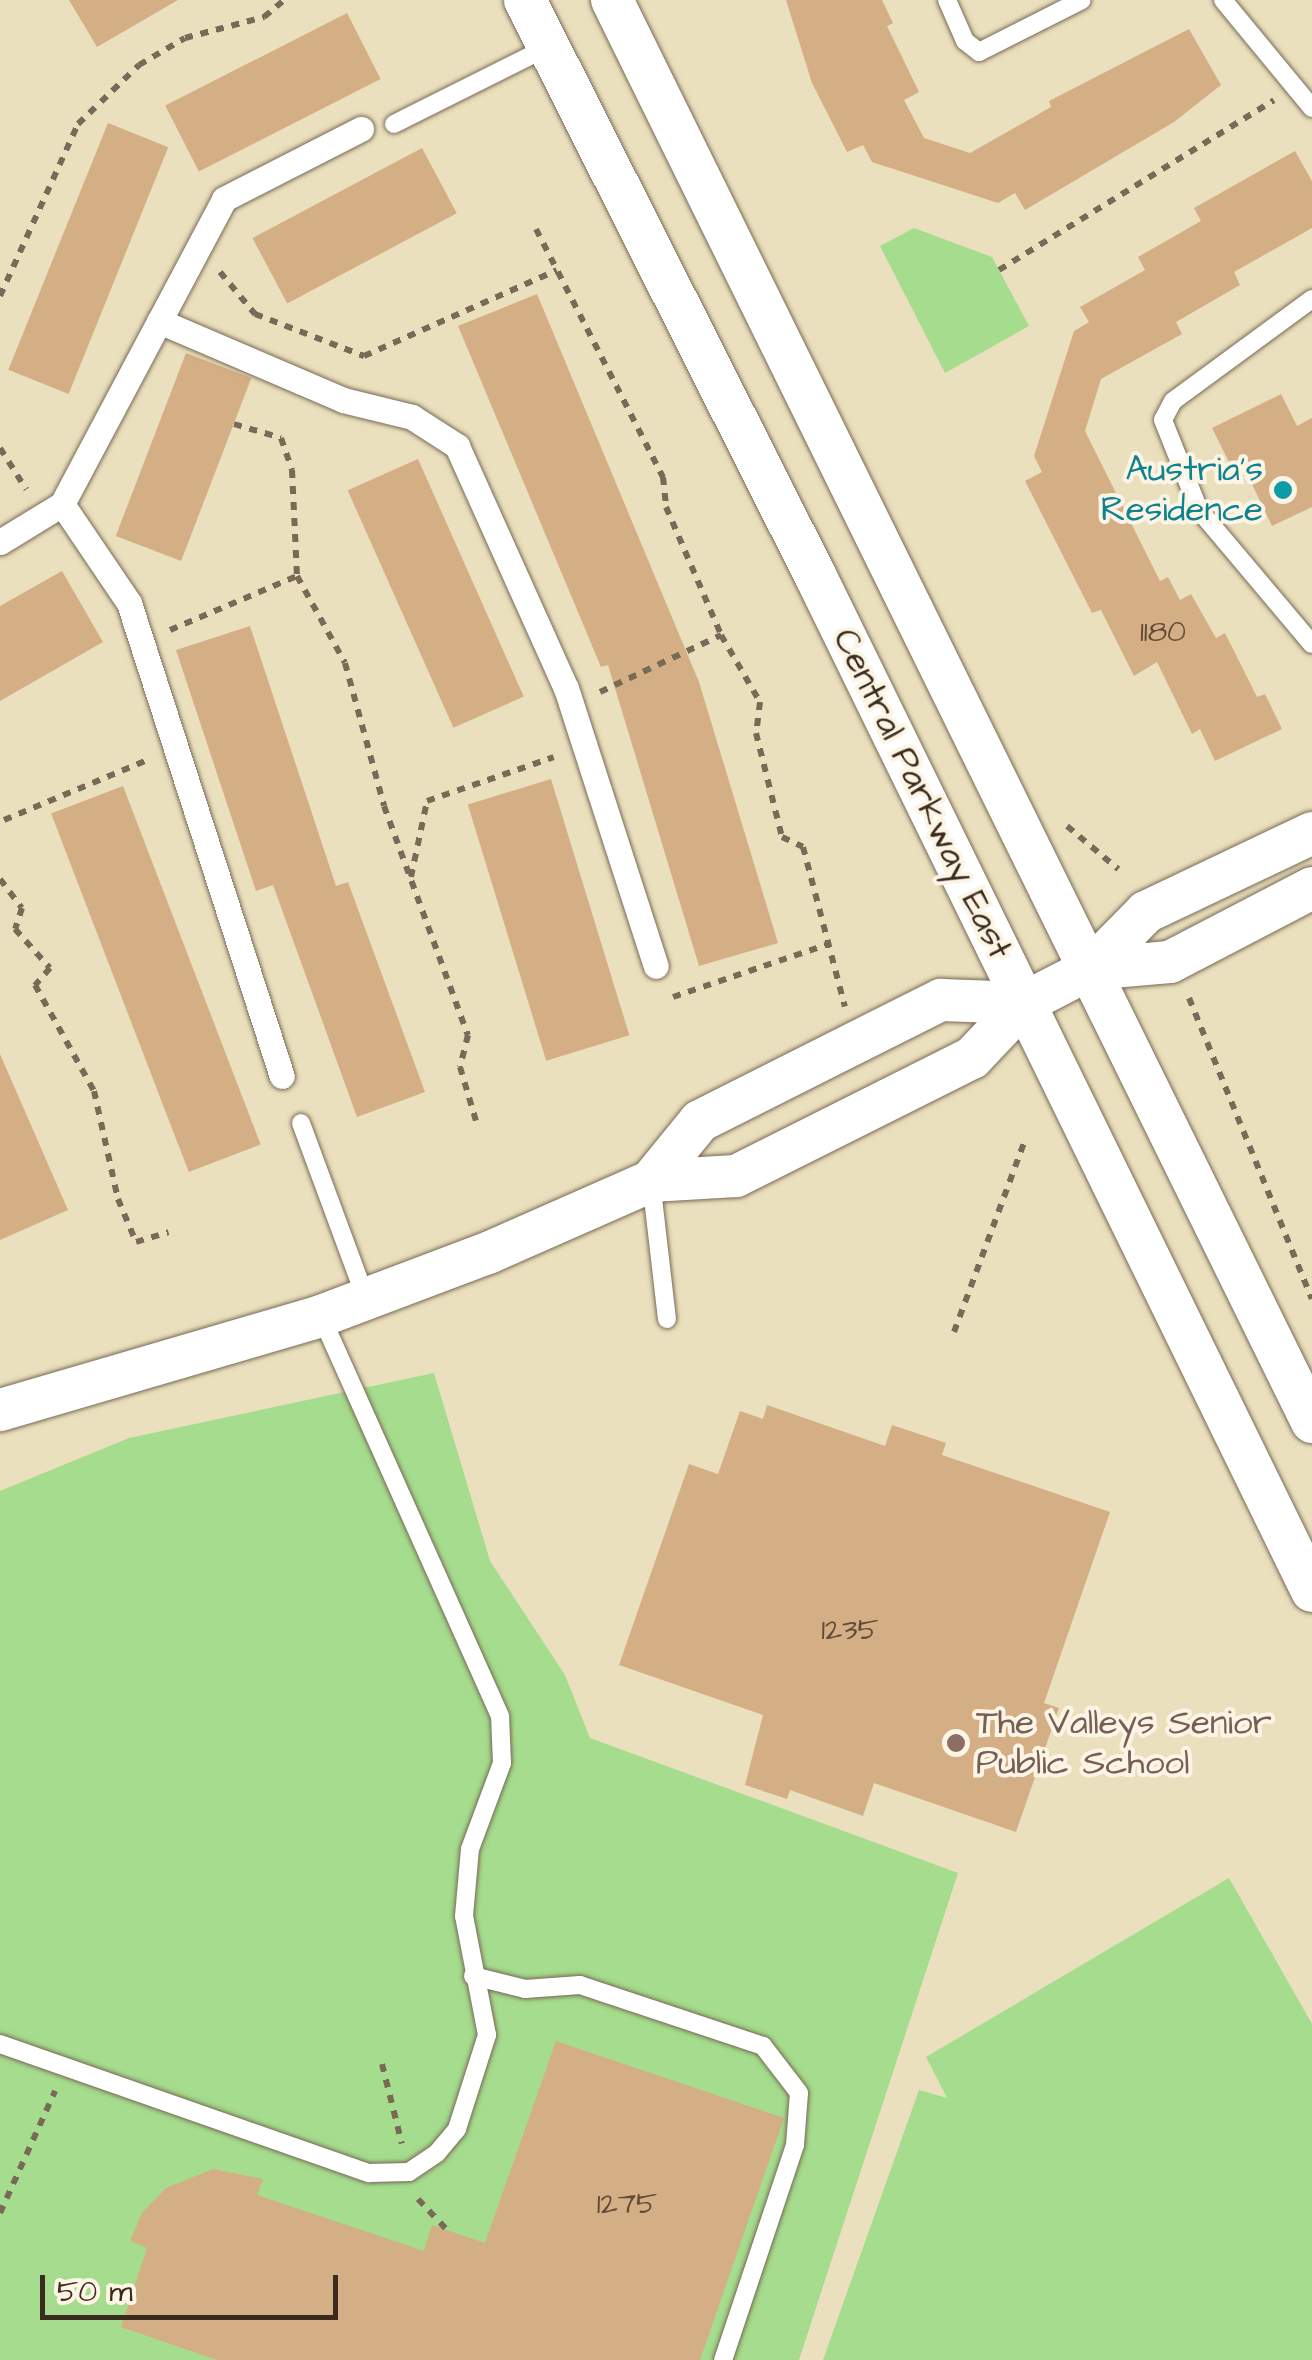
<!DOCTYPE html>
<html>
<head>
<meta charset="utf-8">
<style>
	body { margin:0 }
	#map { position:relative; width:1312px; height:2360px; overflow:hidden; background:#eae0bd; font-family:"Architects Daughter",sans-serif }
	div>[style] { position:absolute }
	.green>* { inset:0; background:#a5dc8d }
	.building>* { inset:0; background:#d4af85; transform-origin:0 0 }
	.path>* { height:6px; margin-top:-3px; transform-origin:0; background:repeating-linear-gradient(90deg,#786a56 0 8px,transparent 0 16px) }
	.roads { filter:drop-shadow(0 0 2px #786a56) drop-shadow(0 0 2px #786a56) }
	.service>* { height:18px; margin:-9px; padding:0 9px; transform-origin:9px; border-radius:9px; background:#fff }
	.pedestrian>* { height:25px; margin:-12.5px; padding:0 12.5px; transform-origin:12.5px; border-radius:12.5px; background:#fff }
	.tertiary>* { height:42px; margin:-21px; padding:0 21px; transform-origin:21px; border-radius:21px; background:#fff }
	.dots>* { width:28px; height:28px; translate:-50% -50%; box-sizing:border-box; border:5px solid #fcf5e5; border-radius:50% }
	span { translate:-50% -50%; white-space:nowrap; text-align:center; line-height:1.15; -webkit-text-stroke:8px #fcf5e5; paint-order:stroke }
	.number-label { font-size:30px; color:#614b38 }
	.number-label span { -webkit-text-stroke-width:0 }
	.culture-label { font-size:35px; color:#0d838f }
	.right { translate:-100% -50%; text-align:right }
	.street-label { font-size:35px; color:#3b2a1e }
	.education-label { font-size:35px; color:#785e54 }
	.left { translate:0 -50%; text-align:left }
	.scale { position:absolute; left:40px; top:2275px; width:298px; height:45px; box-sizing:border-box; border:5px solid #3b2a1e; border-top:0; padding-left:12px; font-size:30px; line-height:35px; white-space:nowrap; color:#3b2a1e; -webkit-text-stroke:8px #fcf5e5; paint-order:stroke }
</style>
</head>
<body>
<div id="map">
	<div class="green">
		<div style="clip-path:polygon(914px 228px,992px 257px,1029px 326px,945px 373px,880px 246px)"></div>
		<div style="clip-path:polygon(434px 1373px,490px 1561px,565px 1675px,590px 1738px,958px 1873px,799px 2360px,0 2360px,0 1491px,129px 1438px)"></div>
		<div style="clip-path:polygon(1229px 1878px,1312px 2024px,1312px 2360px,823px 2360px,919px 2090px,947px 2098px,926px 2057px)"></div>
	</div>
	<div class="building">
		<div style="clip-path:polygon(69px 0,178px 0,97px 47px)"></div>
		<div style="clip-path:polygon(786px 0,882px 0,893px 23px,887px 26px,919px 92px,904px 100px,924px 138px,970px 153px,1051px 107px,1049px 101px,1189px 29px,1221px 85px,1174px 122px,1025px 210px,1015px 193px,998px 203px,872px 162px,863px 145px,847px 152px,812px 83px)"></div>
		<div style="left:347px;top:13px;width:74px;height:204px;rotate:63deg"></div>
		<div style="left:108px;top:123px;width:65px;height:266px;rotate:22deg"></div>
		<div style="left:422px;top:148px;width:74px;height:192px;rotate:62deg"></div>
		<div style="clip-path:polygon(1295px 151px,1312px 181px,1312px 228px,1234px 272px,1240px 285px,1176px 322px,1182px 334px,1101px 379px,1085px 431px,1160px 581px,1168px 577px,1180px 600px,1191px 594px,1216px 638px,1225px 633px,1257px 697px,1265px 694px,1282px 729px,1215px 761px,1200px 729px,1192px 734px,1157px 662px,1134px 676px,1101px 610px,1092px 613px,1025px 481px,1042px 472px,1034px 456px,1074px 331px,1089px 322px,1080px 307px,1145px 270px,1138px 257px,1201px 221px,1194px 208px)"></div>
		<div style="clip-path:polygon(537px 294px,699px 682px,778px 943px,699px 966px,608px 665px,601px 667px,458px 326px)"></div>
		<div style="left:186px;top:353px;width:70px;height:196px;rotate:21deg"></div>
		<div style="clip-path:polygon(1281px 394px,1297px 426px,1312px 418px,1312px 507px,1272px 526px,1240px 459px,1230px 464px,1212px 428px)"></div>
		<div style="left:418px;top:459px;width:260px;height:77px;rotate:66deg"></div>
		<div style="clip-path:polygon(62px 571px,103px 642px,0 701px,0 606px)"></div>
		<div style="clip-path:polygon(250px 626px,336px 886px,348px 882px,425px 1092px,357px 1117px,273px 885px,256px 891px,176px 650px)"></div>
		<div style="left:551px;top:779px;width:268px;height:87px;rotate:73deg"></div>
		<div style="left:123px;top:786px;width:384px;height:77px;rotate:69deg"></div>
		<div style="clip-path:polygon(0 1054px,68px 1210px,0 1240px)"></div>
		<div style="clip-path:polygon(767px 1405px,885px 1446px,892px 1425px,946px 1443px,942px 1455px,1110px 1512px,1044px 1703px,1059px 1708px,1016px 1832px,874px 1783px,863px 1816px,790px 1790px,787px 1799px,745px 1785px,763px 1715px,619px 1665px,689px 1464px,718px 1474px,740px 1411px,763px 1419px)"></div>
		<div style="clip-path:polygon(556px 2041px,784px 2118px,700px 2360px,217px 2360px,121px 2327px,147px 2248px,130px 2241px,142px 2213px,166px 2188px,213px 2169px,263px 2179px,257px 2195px,424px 2251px,432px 2225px,485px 2243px)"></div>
	</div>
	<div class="path">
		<div style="left:536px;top:229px;width:279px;rotate:62.9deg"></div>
		<div style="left:663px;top:477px;width:30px;rotate:84deg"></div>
		<div style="left:666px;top:507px;width:139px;rotate:66.7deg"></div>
		<div style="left:721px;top:635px;width:78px;rotate:59.8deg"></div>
		<div style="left:760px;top:702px;width:31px;rotate:97deg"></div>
		<div style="left:756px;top:733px;width:107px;rotate:76deg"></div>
		<div style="left:782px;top:837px;width:23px;rotate:25deg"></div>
		<div style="left:803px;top:847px;width:165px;rotate:75.3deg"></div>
		<div style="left:999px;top:270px;width:323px;rotate:-31.7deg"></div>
		<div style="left:220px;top:272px;width:55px;rotate:50.2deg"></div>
		<div style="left:255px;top:314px;width:117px;rotate:21.1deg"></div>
		<div style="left:364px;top:356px;width:211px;rotate:-24deg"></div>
		<div style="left:0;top:296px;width:189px;rotate:-65.6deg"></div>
		<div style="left:78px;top:124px;width:85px;rotate:-44deg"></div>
		<div style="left:139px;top:65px;width:53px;rotate:-30.4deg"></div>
		<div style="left:185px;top:38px;width:82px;rotate:-14.9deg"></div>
		<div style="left:264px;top:17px;width:26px;rotate:-40deg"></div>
		<div style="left:234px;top:424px;width:49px;rotate:16.6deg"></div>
		<div style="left:281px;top:438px;width:34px;rotate:71deg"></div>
		<div style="left:292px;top:470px;width:106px;rotate:87.3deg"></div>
		<div style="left:297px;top:576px;width:99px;rotate:61.1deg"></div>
		<div style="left:345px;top:663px;width:148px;rotate:74.7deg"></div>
		<div style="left:384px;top:806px;width:244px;rotate:69.9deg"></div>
		<div style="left:468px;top:1035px;width:33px;rotate:104deg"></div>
		<div style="left:460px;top:1067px;width:56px;rotate:73.5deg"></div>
		<div style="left:0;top:448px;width:49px;rotate:57.6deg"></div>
		<div style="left:170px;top:630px;width:138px;rotate:-23deg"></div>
		<div style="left:600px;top:692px;width:134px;rotate:-25.2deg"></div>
		<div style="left:4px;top:820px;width:158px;rotate:-22.7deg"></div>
		<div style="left:1067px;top:826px;width:67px;rotate:40.1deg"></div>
		<div style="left:411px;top:877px;width:78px;rotate:-78.1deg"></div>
		<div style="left:427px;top:801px;width:134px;rotate:-19.1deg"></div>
		<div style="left:0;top:879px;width:36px;rotate:53deg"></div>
		<div style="left:22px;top:908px;width:22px;rotate:108deg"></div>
		<div style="left:15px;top:929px;width:52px;rotate:48.1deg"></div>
		<div style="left:50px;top:968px;width:23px;rotate:131deg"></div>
		<div style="left:35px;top:985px;width:121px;rotate:60.9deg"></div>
		<div style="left:94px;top:1091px;width:111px;rotate:77.5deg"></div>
		<div style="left:118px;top:1199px;width:47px;rotate:67.3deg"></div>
		<div style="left:136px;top:1242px;width:34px;rotate:-17deg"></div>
		<div style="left:673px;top:997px;width:165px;rotate:-18.8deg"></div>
		<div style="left:1189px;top:998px;width:325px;rotate:67.8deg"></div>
		<div style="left:954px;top:1332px;width:205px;rotate:-69.7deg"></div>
		<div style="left:382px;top:2064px;width:82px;rotate:76deg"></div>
		<div style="left:418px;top:2199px;width:44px;rotate:46.8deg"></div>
		<div style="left:0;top:2213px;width:134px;rotate:-65.7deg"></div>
	</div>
	<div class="roads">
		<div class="service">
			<div style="left:947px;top:0;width:45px;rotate:66.3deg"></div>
			<div style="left:965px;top:41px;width:18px;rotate:38deg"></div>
			<div style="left:979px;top:52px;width:115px;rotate:-26.8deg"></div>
			<div style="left:1223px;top:0;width:140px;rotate:50.5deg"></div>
			<div style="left:394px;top:124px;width:172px;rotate:-26.6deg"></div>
			<div style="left:1312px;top:299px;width:172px;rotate:143.7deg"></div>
			<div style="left:1173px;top:401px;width:21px;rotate:118deg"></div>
			<div style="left:1163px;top:420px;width:97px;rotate:68.2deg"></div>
			<div style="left:1199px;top:510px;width:175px;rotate:49.9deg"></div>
			<div style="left:301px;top:1123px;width:188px;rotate:69.7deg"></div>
			<div style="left:651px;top:1181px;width:139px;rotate:83.4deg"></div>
			<div style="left:473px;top:1976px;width:54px;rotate:14deg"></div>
			<div style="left:525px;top:1989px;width:55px;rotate:-4.2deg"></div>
			<div style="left:580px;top:1985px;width:193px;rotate:18.4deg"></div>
			<div style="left:763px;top:2046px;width:59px;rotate:52.5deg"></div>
			<div style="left:799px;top:2093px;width:52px;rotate:94.4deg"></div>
			<div style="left:795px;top:2145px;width:227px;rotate:108.5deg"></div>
			<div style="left:0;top:2044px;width:391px;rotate:19.3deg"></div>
			<div style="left:369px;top:2173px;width:40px;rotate:-1.4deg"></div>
			<div style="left:409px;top:2172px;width:34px;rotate:-34deg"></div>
			<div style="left:437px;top:2153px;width:31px;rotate:-50deg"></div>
			<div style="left:457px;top:2129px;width:99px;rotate:-72.3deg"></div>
			<div style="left:487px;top:2035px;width:121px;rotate:-100.9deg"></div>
			<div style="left:464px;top:1916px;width:67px;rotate:-84.9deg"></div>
			<div style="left:470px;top:1849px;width:92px;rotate:-69.6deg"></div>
			<div style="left:502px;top:1763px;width:47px;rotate:-92.4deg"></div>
			<div style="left:500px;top:1716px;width:438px;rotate:-114.1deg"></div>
		</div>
		<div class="pedestrian">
			<div style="left:159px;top:321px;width:200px;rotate:23.2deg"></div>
			<div style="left:343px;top:400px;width:71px;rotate:13.8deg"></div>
			<div style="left:412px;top:417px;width:54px;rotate:32.8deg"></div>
			<div style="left:457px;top:446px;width:265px;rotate:65.8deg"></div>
			<div style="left:566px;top:688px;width:292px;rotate:72.1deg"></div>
			<div style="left:62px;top:504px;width:120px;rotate:55.9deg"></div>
			<div style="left:129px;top:603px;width:497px;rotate:72.1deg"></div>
			<div style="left:0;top:542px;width:73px;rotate:-31.5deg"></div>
			<div style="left:62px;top:504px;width:345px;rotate:-62deg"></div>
			<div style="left:224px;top:199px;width:154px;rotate:-27.1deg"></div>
		</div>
		<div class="tertiary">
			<div style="left:525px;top:0;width:644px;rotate:63.24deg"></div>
			<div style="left:815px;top:575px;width:1131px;rotate:63.93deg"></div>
			<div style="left:612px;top:0;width:1585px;rotate:63.79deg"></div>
			<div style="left:1090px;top:969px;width:80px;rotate:-5deg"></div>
			<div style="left:1170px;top:962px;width:160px;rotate:-27.5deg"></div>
			<div style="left:651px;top:1181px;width:77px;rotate:-50.8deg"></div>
			<div style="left:700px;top:1121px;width:270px;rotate:-26.7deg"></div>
			<div style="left:941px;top:1000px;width:83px;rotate:2.1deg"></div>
			<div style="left:0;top:1410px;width:334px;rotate:-16.3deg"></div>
			<div style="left:321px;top:1316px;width:178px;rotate:-20.7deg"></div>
			<div style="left:488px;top:1253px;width:178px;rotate:-23.8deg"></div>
			<div style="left:651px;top:1181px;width:85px;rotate:-3.4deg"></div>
			<div style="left:736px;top:1176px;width:264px;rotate:-26.6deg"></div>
			<div style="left:972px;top:1058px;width:76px;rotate:-46.6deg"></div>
			<div style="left:1024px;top:1003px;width:74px;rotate:-27.3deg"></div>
			<div style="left:1090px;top:969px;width:80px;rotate:-45.5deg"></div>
			<div style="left:1146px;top:912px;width:184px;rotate:-25.4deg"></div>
		</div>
	</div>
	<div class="dots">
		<div style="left:1283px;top:490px;background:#0f9aa8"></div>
		<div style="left:956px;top:1743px;background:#8d6e63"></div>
	</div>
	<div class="number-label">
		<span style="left:1163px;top:632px">1180</span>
		<span style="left:850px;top:1630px">1235</span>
		<span style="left:627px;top:2204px">1275</span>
	</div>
	<div class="culture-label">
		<span class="right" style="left:1263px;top:490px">Austria's<br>Residence</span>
	</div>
	<div class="street-label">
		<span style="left:922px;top:794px;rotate:64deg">Central Parkway East</span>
	</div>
	<div class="education-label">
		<span class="left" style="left:976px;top:1743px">The Valleys Senior<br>Public School</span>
	</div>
	<div class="scale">50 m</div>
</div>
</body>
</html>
